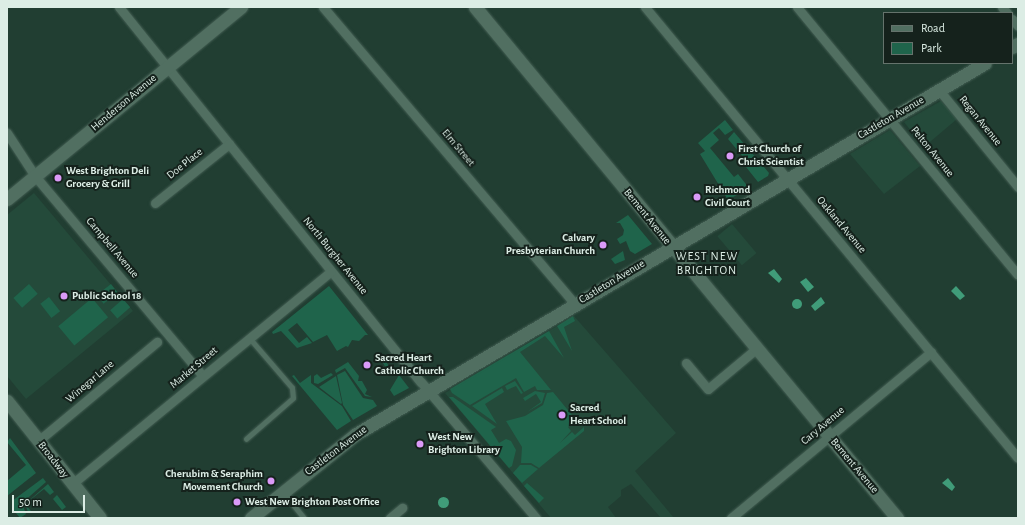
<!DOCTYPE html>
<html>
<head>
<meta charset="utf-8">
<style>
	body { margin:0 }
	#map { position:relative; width:1025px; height:525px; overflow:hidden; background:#213e32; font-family:"Alegreya Sans",sans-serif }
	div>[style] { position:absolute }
	.built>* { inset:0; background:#244a3a; transform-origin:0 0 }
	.green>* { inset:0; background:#1f644b; transform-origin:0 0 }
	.water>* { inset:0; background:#409c79 }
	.round { border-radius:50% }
	.roads { filter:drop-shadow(0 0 1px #435d52) drop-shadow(0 0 1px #435d52) }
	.lane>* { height:4.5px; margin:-2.25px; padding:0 2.25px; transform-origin:2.25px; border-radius:2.25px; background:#516f61 }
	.street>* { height:9px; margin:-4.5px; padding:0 4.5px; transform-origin:4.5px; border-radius:4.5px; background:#516f61 }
	.secondary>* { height:13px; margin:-6.5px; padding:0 6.5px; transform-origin:6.5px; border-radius:6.5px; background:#516f61 }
	.dots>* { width:11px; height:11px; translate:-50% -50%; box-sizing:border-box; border:2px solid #15221c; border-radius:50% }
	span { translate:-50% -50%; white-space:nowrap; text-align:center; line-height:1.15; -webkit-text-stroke:4px #15221c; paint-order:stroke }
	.street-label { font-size:11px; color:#dcede5 }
	.poi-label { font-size:11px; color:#dcede5; font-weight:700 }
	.left { translate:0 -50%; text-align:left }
	.right { translate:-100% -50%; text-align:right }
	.neighbourhood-label { font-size:12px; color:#dcede5; letter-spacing:1px }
	.frame { position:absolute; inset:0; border:8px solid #dcede5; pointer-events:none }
	.legend { position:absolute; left:883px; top:12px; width:130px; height:52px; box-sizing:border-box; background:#15221c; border:1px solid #65736c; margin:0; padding:5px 7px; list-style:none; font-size:12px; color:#dcede5 }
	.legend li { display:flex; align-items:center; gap:8px; height:20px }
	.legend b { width:20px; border:1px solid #65736c }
	.scale { position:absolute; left:12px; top:495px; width:73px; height:18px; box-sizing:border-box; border:2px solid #dcede5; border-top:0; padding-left:5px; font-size:12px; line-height:14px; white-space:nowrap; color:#dcede5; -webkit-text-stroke:3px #15221c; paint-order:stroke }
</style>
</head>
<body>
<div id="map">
	<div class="built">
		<div style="clip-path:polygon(941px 101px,957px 119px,924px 147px,904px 122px)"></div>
		<div style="clip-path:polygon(890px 130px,920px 166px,884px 194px,850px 154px)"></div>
		<div style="clip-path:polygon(34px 193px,133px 311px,26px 399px,7px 376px,7px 215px)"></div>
		<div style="left:732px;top:224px;width:38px;height:19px;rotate:50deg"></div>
		<div style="clip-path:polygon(574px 316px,676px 433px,635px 471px,674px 518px,661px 518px,631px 484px,621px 490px,621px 496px,608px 507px,616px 518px,551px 518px,445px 393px)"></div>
	</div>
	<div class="green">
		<div style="clip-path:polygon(725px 120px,733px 130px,725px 135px,719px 128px,713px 133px,719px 140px,710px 148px,734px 177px,738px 174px,749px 188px,728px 200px,700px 154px,705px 151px,698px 143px)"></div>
		<div style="clip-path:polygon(734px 132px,769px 173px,768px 176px,758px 182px,746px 167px,749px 164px,728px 139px)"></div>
		<div style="clip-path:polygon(628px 215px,652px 244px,635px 254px,630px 251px,626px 241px,620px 244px,617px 239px,623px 235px,624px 230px,620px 223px,616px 223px)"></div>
		<div style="clip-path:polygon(623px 251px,625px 260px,615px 264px,611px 259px)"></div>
		<div style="left:29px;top:284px;width:13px;height:21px;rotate:48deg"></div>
		<div style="left:111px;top:284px;width:11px;height:18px;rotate:52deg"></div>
		<div style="clip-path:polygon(329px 286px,368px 335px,365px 335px,359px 341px,352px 340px,348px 347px,346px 346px,337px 351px,327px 335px,313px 342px,297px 323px,288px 330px,299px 343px,307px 337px,312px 343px,297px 348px,281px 331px,273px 334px,272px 332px)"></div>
		<div style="left:49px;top:297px;width:18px;height:11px;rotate:52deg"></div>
		<div style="left:92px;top:298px;width:25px;height:44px;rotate:50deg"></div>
		<div style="left:123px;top:299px;width:11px;height:17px;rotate:49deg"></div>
		<div style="clip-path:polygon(573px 316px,575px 321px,564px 327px,572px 351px,557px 326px)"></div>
		<div style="clip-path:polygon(549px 331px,564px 358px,545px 336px,520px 352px,551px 390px,537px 390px,535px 386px,524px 392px,516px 378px,470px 405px,452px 393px,450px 389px)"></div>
		<div style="clip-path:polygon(376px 353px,381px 356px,395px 373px,394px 375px,392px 371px,389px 373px,383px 363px,380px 363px,374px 354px)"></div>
		<div style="clip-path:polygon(348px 362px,359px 376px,358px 381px,362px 381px,367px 390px,365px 394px,372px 397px,365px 396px,345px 368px,336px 373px,335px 370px)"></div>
		<div style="clip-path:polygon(345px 371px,363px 398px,373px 400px,377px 406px,353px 420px,343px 405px,337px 375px)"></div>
		<div style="clip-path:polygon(331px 373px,333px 375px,318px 384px,314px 383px,314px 376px,317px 374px,321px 378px)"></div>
		<div style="clip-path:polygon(294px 375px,300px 383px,311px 375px,311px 383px,342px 406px,351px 421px,337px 430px,292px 376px)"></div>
		<div style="clip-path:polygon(399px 375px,409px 388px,394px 396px,390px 390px)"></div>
		<div style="clip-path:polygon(336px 376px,342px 403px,341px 404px,319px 387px)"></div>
		<div style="clip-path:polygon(515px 381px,523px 393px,521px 394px,516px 386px,507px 390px,505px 386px)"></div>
		<div style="clip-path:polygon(502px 388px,504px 392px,485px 404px,497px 424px,472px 406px)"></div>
		<div style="clip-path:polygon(535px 391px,545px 393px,542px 403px,527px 412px,541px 402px,536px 394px,525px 401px,523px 398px)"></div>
		<div style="clip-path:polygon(553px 392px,576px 420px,568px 427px,571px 431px,560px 443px,572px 432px,575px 435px,584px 427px,584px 431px,539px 468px,531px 463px,521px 463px,522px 447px,506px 421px,525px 416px,543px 405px,547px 393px)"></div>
		<div style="clip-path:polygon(449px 397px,453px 397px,496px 427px,491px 430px,499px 443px,506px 439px,511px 441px,516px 450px,512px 466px,509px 468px)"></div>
		<div style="clip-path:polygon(10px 438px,36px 473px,7px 496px,7px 481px,26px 465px,7px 442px)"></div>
		<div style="clip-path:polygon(520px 465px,531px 465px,538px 469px,522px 483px,513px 473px)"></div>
		<div style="clip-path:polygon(43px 478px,46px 482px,22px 503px,26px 514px,20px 518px,12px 508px,12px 501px)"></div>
		<div style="clip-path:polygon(527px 483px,544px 498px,539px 503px,524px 486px)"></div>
		<div style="clip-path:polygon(48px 484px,54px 492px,50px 495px,44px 489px,25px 504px,31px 511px,28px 512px,25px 504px)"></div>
		<div style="clip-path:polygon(57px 495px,66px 507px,62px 510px,53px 499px)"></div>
	</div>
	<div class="water">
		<div style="clip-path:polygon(774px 269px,782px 279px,779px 283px,768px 273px)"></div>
		<div style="clip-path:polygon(806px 278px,814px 287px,808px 292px,800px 282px)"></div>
		<div style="clip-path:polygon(956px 286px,965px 296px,960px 300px,951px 291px)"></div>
		<div style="clip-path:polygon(821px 297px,825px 303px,815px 311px,811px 306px)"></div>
		<div class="round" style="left:792px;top:299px;width:10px;height:10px"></div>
		<div style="clip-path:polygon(948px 478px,955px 487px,952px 491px,942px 483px)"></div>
		<div class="round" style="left:437.5px;top:496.5px;width:11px;height:11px"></div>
	</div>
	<div class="roads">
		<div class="lane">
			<div style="left:246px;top:439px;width:62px;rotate:-41.1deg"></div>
			<div style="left:293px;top:398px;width:10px;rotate:-96deg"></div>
			<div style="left:292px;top:388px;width:66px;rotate:-130.7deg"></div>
			<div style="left:284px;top:493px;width:32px;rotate:51deg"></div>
		</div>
		<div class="street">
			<div style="left:119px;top:7px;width:481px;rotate:51.2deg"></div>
			<div style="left:421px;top:382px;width:178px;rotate:49.8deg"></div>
			<div style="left:323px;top:7px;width:390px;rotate:49.7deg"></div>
			<div style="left:645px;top:7px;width:585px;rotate:50.41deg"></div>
			<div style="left:797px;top:7px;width:347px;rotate:50.5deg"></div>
			<div style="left:1002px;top:7px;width:8px;rotate:50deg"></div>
			<div style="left:1012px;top:19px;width:9px;rotate:49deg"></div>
			<div style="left:939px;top:90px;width:125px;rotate:50.8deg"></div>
			<div style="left:7px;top:133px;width:51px;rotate:56.9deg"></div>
			<div style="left:35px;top:176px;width:261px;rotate:50deg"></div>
			<div style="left:155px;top:203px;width:95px;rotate:-38.6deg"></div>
			<div style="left:686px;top:363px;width:34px;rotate:50deg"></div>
			<div style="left:708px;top:389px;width:64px;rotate:-39.9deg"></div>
			<div style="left:38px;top:441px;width:155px;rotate:-39.8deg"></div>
			<div style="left:72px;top:484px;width:335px;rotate:-39.4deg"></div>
			<div style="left:390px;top:518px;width:16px;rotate:-40deg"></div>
			<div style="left:731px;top:518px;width:260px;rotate:-39.7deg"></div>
		</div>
		<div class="secondary">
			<div style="left:475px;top:7px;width:663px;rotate:50.45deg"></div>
			<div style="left:1012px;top:47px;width:7px;rotate:-27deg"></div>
			<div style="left:7px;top:199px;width:303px;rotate:-39.4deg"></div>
			<div style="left:7px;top:401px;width:149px;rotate:51.5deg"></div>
			<div style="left:251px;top:518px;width:134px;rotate:-38.7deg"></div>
			<div style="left:356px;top:434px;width:730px;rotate:-30.53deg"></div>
		</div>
	</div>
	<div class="dots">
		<div style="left:730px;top:156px;background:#da9af7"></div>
		<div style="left:58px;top:178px;background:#da9af7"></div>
		<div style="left:697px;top:197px;background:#da9af7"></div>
		<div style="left:603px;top:245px;background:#da9af7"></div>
		<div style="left:64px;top:296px;background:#da9af7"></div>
		<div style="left:367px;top:365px;background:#da9af7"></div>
		<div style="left:562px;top:415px;background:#da9af7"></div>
		<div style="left:420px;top:444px;background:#da9af7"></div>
		<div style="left:271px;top:481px;background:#da9af7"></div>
		<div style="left:237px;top:502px;background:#da9af7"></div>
	</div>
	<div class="street-label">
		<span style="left:124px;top:103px;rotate:-40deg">Henderson Avenue</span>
		<span style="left:891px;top:118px;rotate:-30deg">Castleton Avenue</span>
		<span style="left:980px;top:121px;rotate:51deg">Regan Avenue</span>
		<span style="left:458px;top:148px;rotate:50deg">Elm Street</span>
		<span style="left:932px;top:152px;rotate:51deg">Pelton Avenue</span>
		<span style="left:185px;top:164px;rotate:-39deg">Doe Place</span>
		<span style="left:647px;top:217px;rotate:51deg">Bement Avenue</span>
		<span style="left:841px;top:225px;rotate:50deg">Oakland Avenue</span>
		<span style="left:112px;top:248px;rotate:50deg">Campbell Avenue</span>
		<span style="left:335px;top:256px;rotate:51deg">North Burgher Avenue</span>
		<span style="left:612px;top:282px;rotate:-31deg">Castleton Avenue</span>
		<span style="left:194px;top:368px;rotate:-40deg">Market Street</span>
		<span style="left:90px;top:382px;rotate:-40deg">Winegar Lane</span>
		<span style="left:823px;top:426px;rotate:-40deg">Cary Avenue</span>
		<span style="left:336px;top:451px;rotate:-37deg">Castleton Avenue</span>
		<span style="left:53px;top:460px;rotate:52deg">Broadway</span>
		<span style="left:854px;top:466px;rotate:50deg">Bement Avenue</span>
	</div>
	<div class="poi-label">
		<span class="left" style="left:738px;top:156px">First Church of<br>Christ Scientist</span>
		<span class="left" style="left:66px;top:178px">West Brighton Deli<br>Grocery &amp; Grill</span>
		<span class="left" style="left:705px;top:197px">Richmond<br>Civil Court</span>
		<span class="right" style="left:595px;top:245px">Calvary<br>Presbyterian Church</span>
		<span class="left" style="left:72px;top:296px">Public School 18</span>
		<span class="left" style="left:375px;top:365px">Sacred Heart<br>Catholic Church</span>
		<span class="left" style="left:570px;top:415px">Sacred<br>Heart School</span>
		<span class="left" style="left:428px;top:444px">West New<br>Brighton Library</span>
		<span class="right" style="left:263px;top:481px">Cherubim &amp; Seraphim<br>Movement Church</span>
		<span class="left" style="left:245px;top:502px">West New Brighton Post Office</span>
	</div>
	<div class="neighbourhood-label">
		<span style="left:707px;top:264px">WEST NEW<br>BRIGHTON</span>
	</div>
	<div class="frame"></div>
	<ul class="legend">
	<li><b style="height:5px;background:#516f61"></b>Road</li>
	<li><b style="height:11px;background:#1f644b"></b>Park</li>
	</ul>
	<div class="scale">50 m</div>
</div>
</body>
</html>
